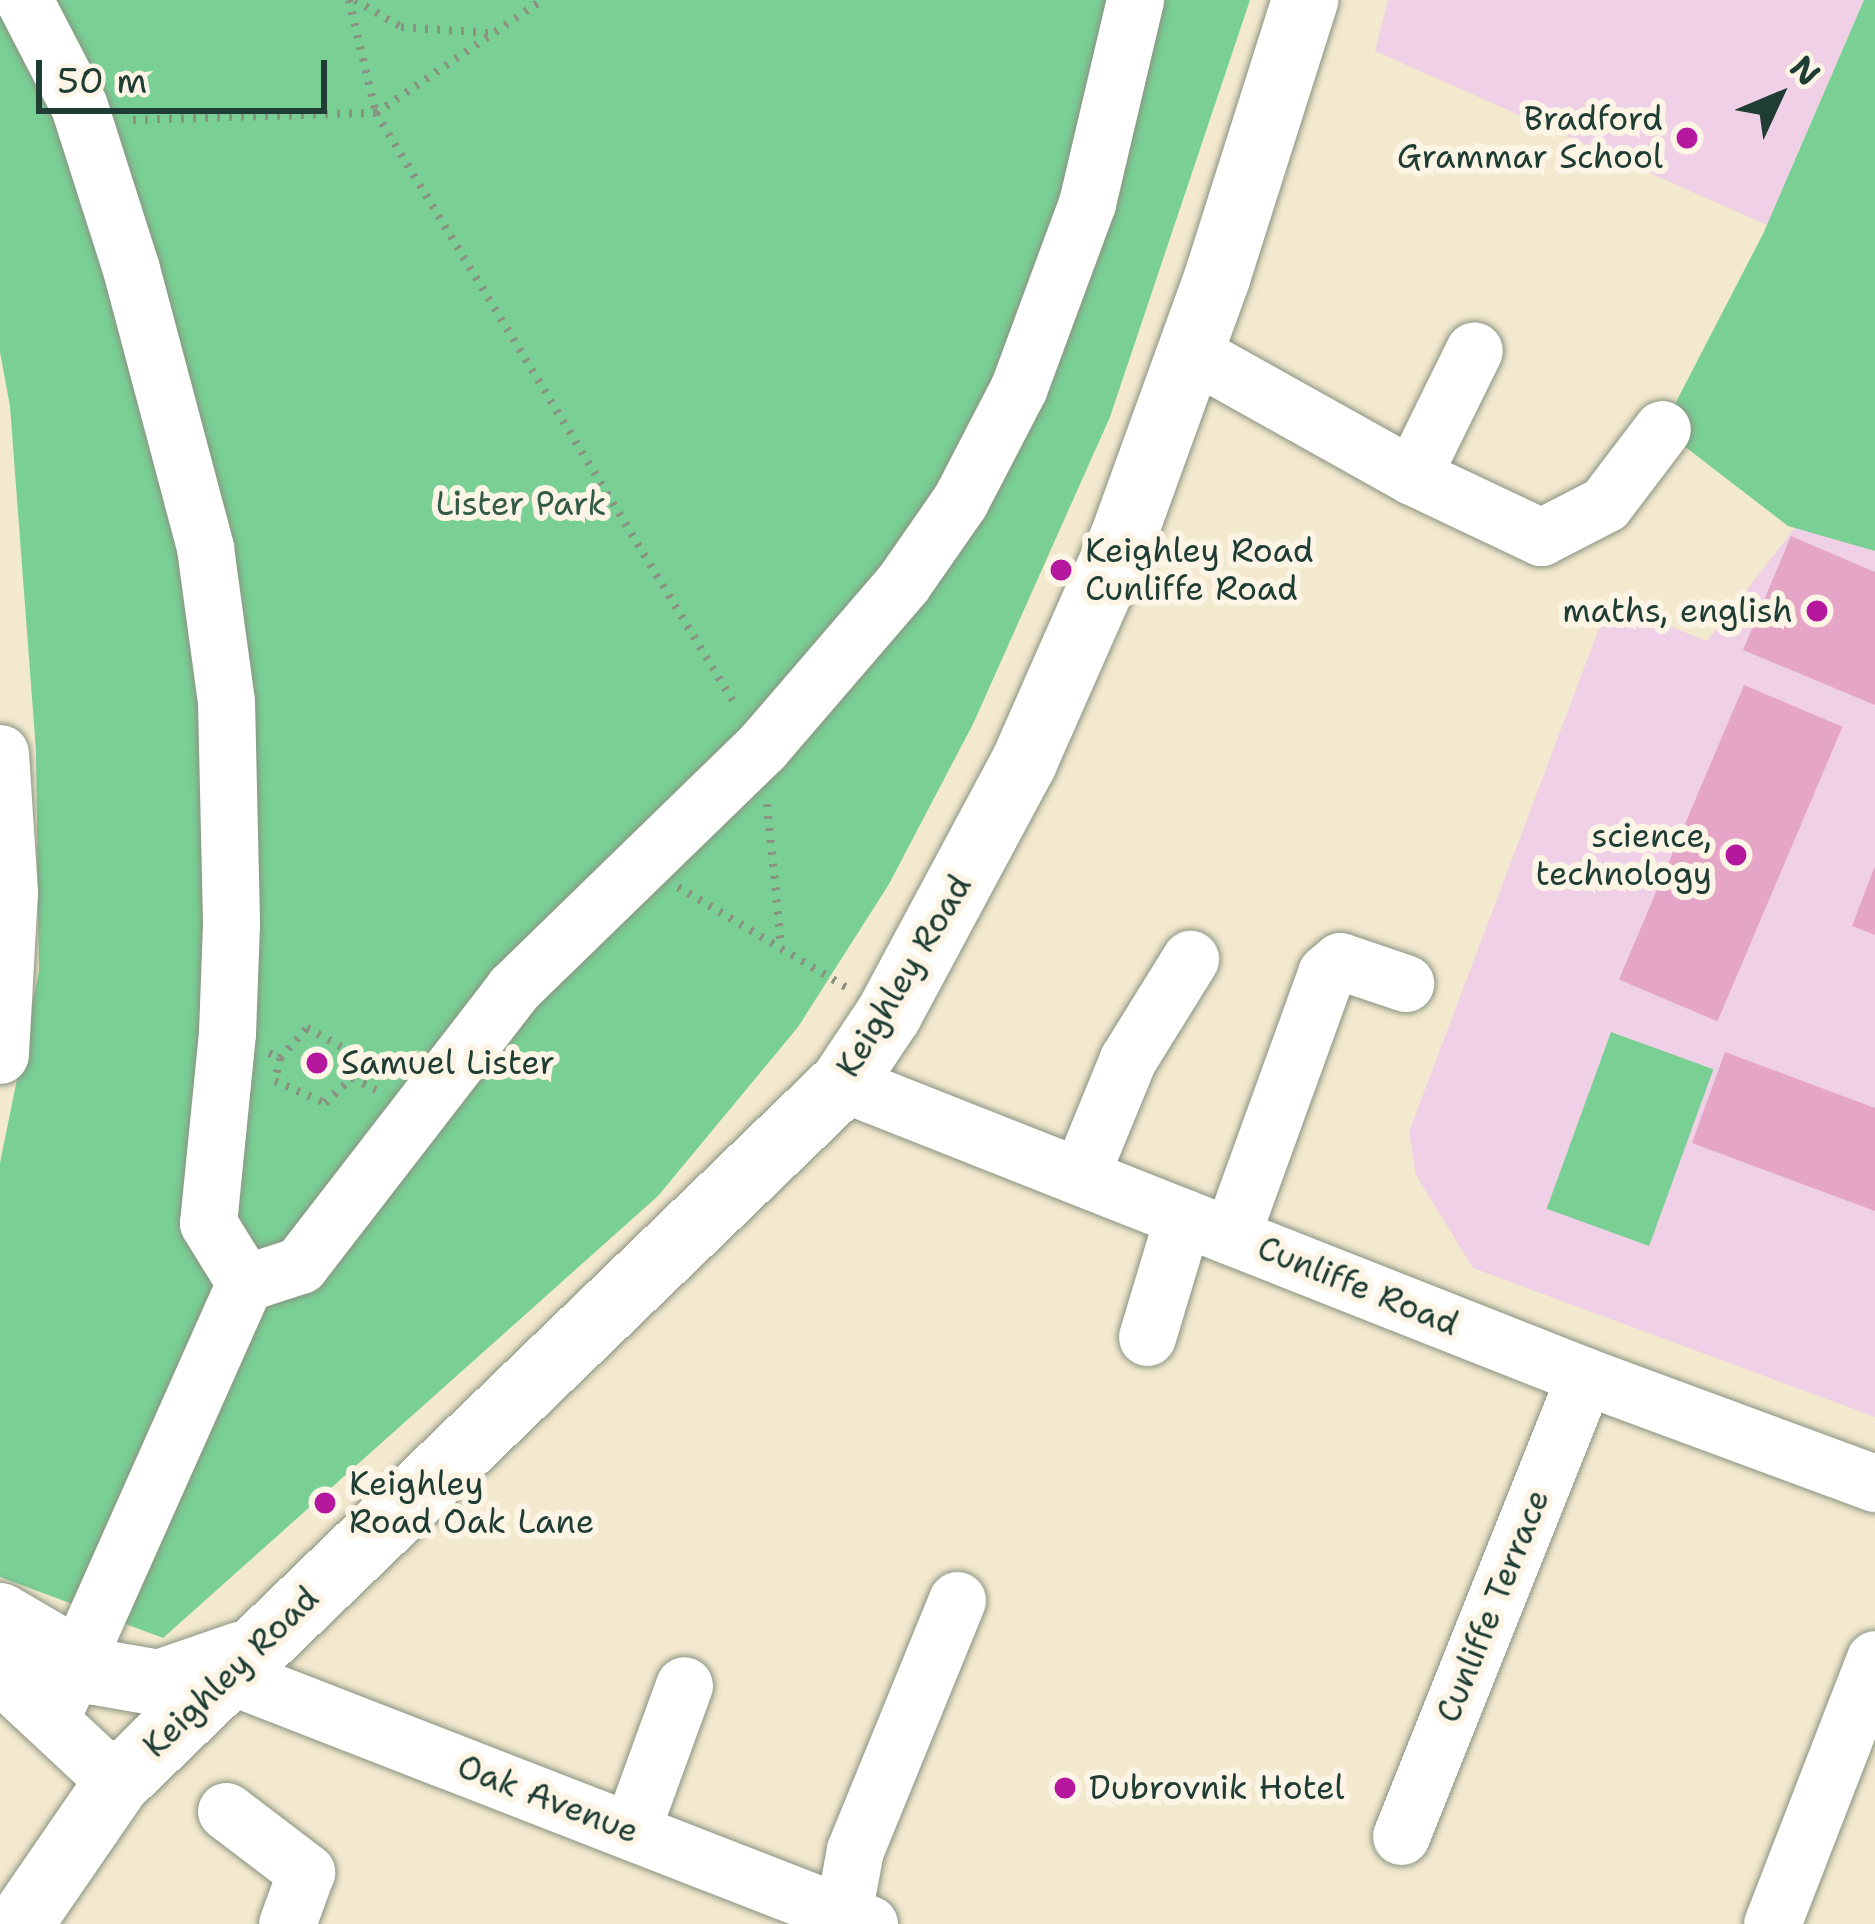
<!DOCTYPE html>
<html>
<head>
<meta charset="utf-8">
<style>
	body { margin:0 }
	#map { position:relative; width:1875px; height:1924px; overflow:hidden; background:#f3e9ce; font-family:"Shantell Sans",sans-serif }
	div>[style] { position:absolute }
	.built>* { inset:0; background:#efd0e6 }
	.green>* { inset:0; background:#79cf94; transform-origin:0 0 }
	.building>* { inset:0; background:#e5a5c6; transform-origin:0 0 }
	.path>* { height:8px; margin-top:-4px; transform-origin:0; background:repeating-linear-gradient(90deg,#899381 0 3px,transparent 0 12px) }
	.roads { filter:drop-shadow(0 0 3px #899381) drop-shadow(0 0 3px #899381) }
	.minor>* { height:57px; margin:-28.5px; padding:0 28.5px; transform-origin:28.5px; border-radius:28.5px; background:#fff }
	.highway>* { height:66px; margin:-33px; padding:0 33px; transform-origin:33px; border-radius:33px; background:#fff }
	.dots>* { width:33px; height:33px; translate:-50% -50%; box-sizing:border-box; border:6px solid #fcf5e5; border-radius:50% }
	span { translate:-50% -50%; white-space:nowrap; text-align:center; line-height:1.15; -webkit-text-stroke:12px #fcf5e5; paint-order:stroke }
	.poi-label { font-size:33px; color:#1f3d34 }
	.right { translate:-100% -50%; text-align:right }
	.left { translate:0 -50%; text-align:left }
	.park-label { font-size:33px; color:#315a47 }
	.street-label { font-size:33px; color:#1f3d34 }
	.north { position:absolute; left:1719px; top:36px; width:120px; height:120px; -webkit-text-stroke:9px #fcf5e5; paint-order:stroke; rotate:46deg; font-size:33px; font-weight:700; line-height:48px; text-align:center; color:#1f3d34 }
	.north::after { content:''; display:block; margin:auto; width:42px; height:54px; background:#1f3d34; clip-path:polygon(50% 0,100% 100%,50% 72%,0 100%) }
	.scale { position:absolute; left:36px; top:60px; width:291px; height:54px; box-sizing:border-box; border:6px solid #1f3d34; border-top:0; padding-left:15px; font-size:36px; line-height:42px; white-space:nowrap; color:#1f3d34; -webkit-text-stroke:9px #fcf5e5; paint-order:stroke }
</style>
</head>
<body>
<div id="map">
	<div class="built">
		<div style="clip-path:polygon(1388px 0,1864px 0,1767px 225px,1375px 51px)"></div>
		<div style="clip-path:polygon(1875px 345px,1875px 1417px,1473px 1268px,1416px 1175px,1409px 1132px,1609px 602px,1707px 641px,1794px 529px)"></div>
	</div>
	<div class="green">
		<div style="clip-path:polygon(0 0,1250px 0,1110px 417px,973px 724px,889px 884px,798px 1027px,658px 1196px,163px 1638px,0 1577px,0 1163px,39px 971px,36px 751px,10px 406px,0 352px)"></div>
		<div style="clip-path:polygon(1864px 0,1875px 0,1875px 551px,1788px 526px,1662px 429px,1763px 234px)"></div>
		<div style="left:1611px;top:1032px;width:109px;height:188px;rotate:20deg"></div>
	</div>
	<div class="building">
		<div style="clip-path:polygon(1791px 536px,1875px 572px,1875px 705px,1743px 650px)"></div>
		<div style="left:1744px;top:685px;width:107px;height:320px;rotate:23deg"></div>
		<div style="clip-path:polygon(1875px 866px,1875px 935px,1852px 926px)"></div>
		<div style="clip-path:polygon(1725px 1052px,1875px 1108px,1875px 1211px,1692px 1143px)"></div>
	</div>
	<div class="path">
		<div style="left:349px;top:0;width:116px;rotate:76.6deg"></div>
		<div style="left:376px;top:113px;width:694px;rotate:58.74deg"></div>
		<div style="left:355px;top:0;width:53px;rotate:30.4deg"></div>
		<div style="left:401px;top:27px;width:89px;rotate:3.9deg"></div>
		<div style="left:133px;top:120px;width:243px;rotate:-1.7deg"></div>
		<div style="left:376px;top:113px;width:201px;rotate:-34.2deg"></div>
		<div style="left:767px;top:804px;width:142px;rotate:84.3deg"></div>
		<div style="left:678px;top:887px;width:196px;rotate:30.8deg"></div>
		<div style="left:269px;top:1053px;width:12px;rotate:24deg"></div>
		<div style="left:280px;top:1058px;width:24px;rotate:102deg"></div>
		<div style="left:275px;top:1081px;width:55px;rotate:23.7deg"></div>
		<div style="left:325px;top:1103px;width:37px;rotate:-43deg"></div>
		<div style="left:352px;top:1078px;width:27px;rotate:27deg"></div>
		<div style="left:280px;top:1058px;width:40px;rotate:-48deg"></div>
		<div style="left:307px;top:1028px;width:48px;rotate:28.7deg"></div>
		<div style="left:349px;top:1051px;width:27px;rotate:84deg"></div>
	</div>
	<div class="roads">
		<div class="minor">
			<div style="left:24px;top:0;width:119px;rotate:62.6deg"></div>
			<div style="left:79px;top:106px;width:171px;rotate:72.3deg"></div>
			<div style="left:131px;top:269px;width:289px;rotate:75.1deg"></div>
			<div style="left:205px;top:548px;width:154px;rotate:82.2deg"></div>
			<div style="left:226px;top:701px;width:223px;rotate:88.7deg"></div>
			<div style="left:231px;top:924px;width:109px;rotate:92.1deg"></div>
			<div style="left:227px;top:1033px;width:191px;rotate:95.7deg"></div>
			<div style="left:208px;top:1223px;width:70px;rotate:58.3deg"></div>
			<div style="left:245px;top:1283px;width:58px;rotate:-18.1deg"></div>
			<div style="left:300px;top:1265px;width:349px;rotate:-52.3deg"></div>
			<div style="left:513px;top:989px;width:347px;rotate:-44.2deg"></div>
			<div style="left:762px;top:747px;width:216px;rotate:-49.3deg"></div>
			<div style="left:903px;top:583px;width:100px;rotate:-55.2deg"></div>
			<div style="left:960px;top:501px;width:128px;rotate:-62.6deg"></div>
			<div style="left:1019px;top:387px;width:196px;rotate:-69.7deg"></div>
			<div style="left:1087px;top:203px;width:209px;rotate:-76.7deg"></div>
			<div style="left:1192px;top:353px;width:252px;rotate:29.2deg"></div>
			<div style="left:1412px;top:476px;width:143px;rotate:25.3deg"></div>
			<div style="left:1541px;top:537px;width:72px;rotate:-27.3deg"></div>
			<div style="left:1605px;top:504px;width:94px;rotate:-52.8deg"></div>
			<div style="left:1412px;top:476px;width:140px;rotate:-63.8deg"></div>
			<div style="left:0;top:753px;width:139px;rotate:86.3deg"></div>
			<div style="left:9px;top:892px;width:163px;rotate:93.2deg"></div>
			<div style="left:843px;top:1083px;width:798px;rotate:21.55deg"></div>
			<div style="left:1585px;top:1376px;width:309px;rotate:20.3deg"></div>
			<div style="left:1080px;top:1176px;width:126px;rotate:-67.7deg"></div>
			<div style="left:1128px;top:1059px;width:118px;rotate:-58.2deg"></div>
			<div style="left:1231px;top:1236px;width:280px;rotate:-70.1deg"></div>
			<div style="left:1326px;top:973px;width:18px;rotate:-41deg"></div>
			<div style="left:1340px;top:961px;width:69px;rotate:18.7deg"></div>
			<div style="left:1147px;top:1337px;width:125px;rotate:-73.3deg"></div>
			<div style="left:0;top:1674px;width:160px;rotate:43deg"></div>
			<div style="left:226px;top:1674px;width:690px;rotate:21.25deg"></div>
			<div style="left:52px;top:1716px;width:474px;rotate:-66deg"></div>
			<div style="left:226px;top:1811px;width:101px;rotate:37.3deg"></div>
			<div style="left:306px;top:1872px;width:55px;rotate:110.1deg"></div>
			<div style="left:631px;top:1831px;width:155px;rotate:-70deg"></div>
			<div style="left:1401px;top:1836px;width:495px;rotate:-68.2deg"></div>
			<div style="left:843px;top:1914px;width:65px;rotate:-79.4deg"></div>
			<div style="left:855px;top:1850px;width:270px;rotate:-67.8deg"></div>
			<div style="left:1772px;top:1924px;width:284px;rotate:-68.8deg"></div>
		</div>
		<div class="highway">
			<div style="left:0;top:1616px;width:111px;rotate:30.3deg"></div>
			<div style="left:96px;top:1672px;width:64px;rotate:9.9deg"></div>
			<div style="left:159px;top:1683px;width:86px;rotate:-19.1deg"></div>
			<div style="left:20px;top:1924px;width:171px;rotate:-55.5deg"></div>
			<div style="left:117px;top:1783px;width:1009px;rotate:-43.96deg"></div>
			<div style="left:843px;top:1083px;width:83px;rotate:-56.3deg"></div>
			<div style="left:889px;top:1014px;width:286px;rotate:-61.8deg"></div>
			<div style="left:1024px;top:762px;width:248px;rotate:-66.2deg"></div>
			<div style="left:1124px;top:535px;width:273px;rotate:-70.1deg"></div>
			<div style="left:1217px;top:278px;width:292px;rotate:-72.4deg"></div>
		</div>
	</div>
	<div class="dots">
		<div style="left:1687px;top:138px;background:#b5179e"></div>
		<div style="left:1061px;top:570px;background:#b5179e"></div>
		<div style="left:1817px;top:611px;background:#b5179e"></div>
		<div style="left:1736px;top:855px;background:#b5179e"></div>
		<div style="left:317px;top:1063px;background:#b5179e"></div>
		<div style="left:325px;top:1503px;background:#b5179e"></div>
		<div style="left:1065px;top:1788px;background:#b5179e"></div>
	</div>
	<div class="poi-label">
		<span class="right" style="left:1663px;top:138px">Bradford<br>Grammar School</span>
		<span class="left" style="left:1085px;top:570px">Keighley Road<br>Cunliffe Road</span>
		<span class="right" style="left:1793px;top:611px">maths, english</span>
		<span class="right" style="left:1712px;top:855px">science,<br>technology</span>
		<span class="left" style="left:341px;top:1063px">Samuel Lister</span>
		<span class="left" style="left:349px;top:1503px">Keighley<br>Road Oak Lane</span>
		<span class="left" style="left:1089px;top:1788px">Dubrovnik Hotel</span>
	</div>
	<div class="park-label">
		<span style="left:521px;top:504px">Lister Park</span>
	</div>
	<div class="street-label">
		<span style="left:904px;top:976px;rotate:-59deg">Keighley Road</span>
		<span style="left:1358px;top:1286px;rotate:22deg">Cunliffe Road</span>
		<span style="left:1493px;top:1606px;rotate:-68deg">Cunliffe Terrace</span>
		<span style="left:231px;top:1672px;rotate:-44deg">Keighley Road</span>
		<span style="left:548px;top:1799px;rotate:21deg">Oak Avenue</span>
	</div>
	<div class="north">N</div>
	<div class="scale">50 m</div>
</div>
</body>
</html>
